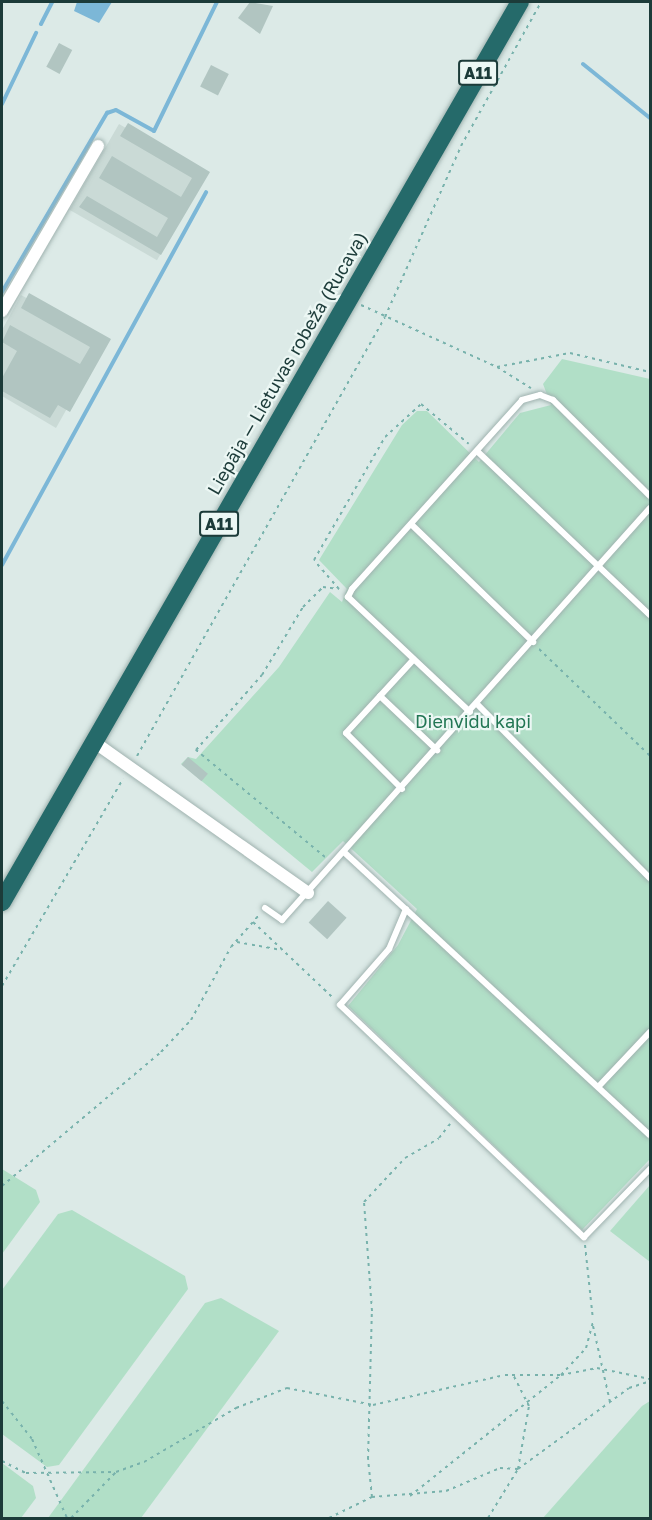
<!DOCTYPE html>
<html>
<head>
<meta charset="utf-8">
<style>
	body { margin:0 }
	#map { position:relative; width:652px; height:1520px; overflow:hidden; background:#dceae7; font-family:"Golos Text",sans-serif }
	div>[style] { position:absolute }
	.built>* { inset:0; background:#cadad6; transform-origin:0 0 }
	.green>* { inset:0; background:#b1dfc7 }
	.water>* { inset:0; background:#7cb7d7 }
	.stream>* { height:4px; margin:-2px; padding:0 2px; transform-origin:2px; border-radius:2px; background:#7cb7d7 }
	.building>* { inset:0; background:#b1c5c1; transform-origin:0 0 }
	.path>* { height:2px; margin-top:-1px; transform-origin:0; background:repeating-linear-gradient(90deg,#78b2ac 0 3px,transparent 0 7.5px) }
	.roads { filter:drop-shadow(0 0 2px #9fb2af) drop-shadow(0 0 2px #9fb2af) }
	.lane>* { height:6px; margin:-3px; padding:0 3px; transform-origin:3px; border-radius:3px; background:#fff }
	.street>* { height:12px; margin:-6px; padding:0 6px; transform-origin:6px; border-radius:6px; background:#fff }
	.highway>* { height:18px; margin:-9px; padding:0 9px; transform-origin:9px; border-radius:9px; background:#256a6a }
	span { translate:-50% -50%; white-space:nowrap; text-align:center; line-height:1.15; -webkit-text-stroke:4.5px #ecf7f4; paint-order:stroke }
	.shield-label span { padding:2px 4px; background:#ecf7f4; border:2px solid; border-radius:4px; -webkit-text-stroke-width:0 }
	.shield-label { font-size:16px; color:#1c3b39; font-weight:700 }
	.street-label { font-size:18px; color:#1c3b39 }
	.park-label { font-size:18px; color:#227654 }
	.frame { position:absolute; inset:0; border:3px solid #1c3b39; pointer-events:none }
</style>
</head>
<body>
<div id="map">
	<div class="built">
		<div style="left:119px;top:124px;width:101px;height:99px;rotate:30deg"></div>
		<div style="clip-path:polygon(21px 295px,105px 341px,56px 428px,2px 396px,2px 330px)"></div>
	</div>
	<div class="green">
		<div style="clip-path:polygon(562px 359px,650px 379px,650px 1159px,582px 1230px,348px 1006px,398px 945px,417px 909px,343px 841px,312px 872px,181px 764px,188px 757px,196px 759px,279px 667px,330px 592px,342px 602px,347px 589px,319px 560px,402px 425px,417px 411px,427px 411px,479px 462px,520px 413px,551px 405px,543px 384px)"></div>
		<div style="clip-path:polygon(2px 1169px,36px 1190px,40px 1202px,2px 1254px)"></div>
		<div style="clip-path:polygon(650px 1185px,650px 1262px,610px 1231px)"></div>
		<div style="clip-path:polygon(72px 1210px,185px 1276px,188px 1289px,59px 1465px,47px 1467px,2px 1434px,2px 1290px,58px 1214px)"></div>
		<div style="clip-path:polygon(221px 1298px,279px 1331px,141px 1518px,48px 1518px,205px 1303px)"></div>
		<div style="clip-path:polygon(650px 1401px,650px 1518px,543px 1518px,642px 1406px)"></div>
		<div style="clip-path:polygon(2px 1463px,33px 1486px,36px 1498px,21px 1518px,2px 1518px)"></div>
	</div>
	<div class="water">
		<div style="clip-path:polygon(77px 2px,112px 2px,99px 23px,74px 11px)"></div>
	</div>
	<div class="stream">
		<div style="left:41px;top:24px;width:25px;rotate:-63deg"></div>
		<div style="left:583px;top:64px;width:86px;rotate:38.9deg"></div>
		<div style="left:2px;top:104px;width:79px;rotate:-64.4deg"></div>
		<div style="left:2px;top:292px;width:208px;rotate:-59.6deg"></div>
		<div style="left:107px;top:113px;width:9px;rotate:-18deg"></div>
		<div style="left:116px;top:110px;width:43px;rotate:28.9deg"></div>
		<div style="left:154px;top:131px;width:144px;rotate:-64deg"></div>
		<div style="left:2px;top:565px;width:425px;rotate:-61.3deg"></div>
	</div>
	<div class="building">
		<div style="clip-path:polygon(250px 2px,273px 6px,260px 34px,238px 18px)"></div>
		<div style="left:59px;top:43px;width:15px;height:27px;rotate:28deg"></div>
		<div style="left:211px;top:65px;width:20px;height:24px;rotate:27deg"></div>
		<div style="clip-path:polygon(128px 123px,210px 172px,161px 255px,79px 207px,87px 196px,157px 237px,168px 218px,99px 178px,112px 156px,181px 197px,192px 178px,120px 136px)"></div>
		<div style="clip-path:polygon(29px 293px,111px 339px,70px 412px,58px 405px,50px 418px,2px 391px,2px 378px,17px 351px,2px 342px,10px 325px,80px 364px,90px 347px,21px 308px)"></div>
		<div style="left:188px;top:757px;width:26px;height:10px;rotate:40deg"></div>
		<div style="left:328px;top:901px;width:25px;height:29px;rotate:42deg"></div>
	</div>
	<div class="path">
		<div style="left:361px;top:305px;width:149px;rotate:24.5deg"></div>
		<div style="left:497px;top:367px;width:74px;rotate:-10.9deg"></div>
		<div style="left:570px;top:353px;width:82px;rotate:13.4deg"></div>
		<div style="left:497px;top:367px;width:40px;rotate:32deg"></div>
		<div style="left:339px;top:589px;width:38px;rotate:-131deg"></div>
		<div style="left:314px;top:560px;width:142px;rotate:-60deg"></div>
		<div style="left:385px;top:437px;width:49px;rotate:-42.5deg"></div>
		<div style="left:421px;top:404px;width:62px;rotate:39.8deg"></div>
		<div style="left:539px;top:649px;width:154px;rotate:43.9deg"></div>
		<div style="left:137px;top:756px;width:504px;rotate:-60.54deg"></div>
		<div style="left:385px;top:317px;width:187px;rotate:-66deg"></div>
		<div style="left:461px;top:146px;width:165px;rotate:-60.9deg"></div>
		<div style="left:325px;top:857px;width:168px;rotate:-140.3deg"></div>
		<div style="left:196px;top:750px;width:100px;rotate:-48.7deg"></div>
		<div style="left:262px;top:675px;width:79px;rotate:-58.9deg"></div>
		<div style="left:303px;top:607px;width:28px;rotate:-45deg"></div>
		<div style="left:323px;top:587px;width:16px;rotate:7deg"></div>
		<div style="left:253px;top:922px;width:112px;rotate:43.5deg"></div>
		<div style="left:237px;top:942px;width:45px;rotate:10.3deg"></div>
		<div style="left:2px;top:986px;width:240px;rotate:-59.7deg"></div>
		<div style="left:2px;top:1186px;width:208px;rotate:-40.1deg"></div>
		<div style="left:161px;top:1052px;width:44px;rotate:-46.8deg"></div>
		<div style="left:191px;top:1020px;width:83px;rotate:-61.3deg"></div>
		<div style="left:231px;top:947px;width:43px;rotate:-48.8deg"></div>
		<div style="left:585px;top:1245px;width:75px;rotate:83.9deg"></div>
		<div style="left:593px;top:1326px;width:78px;rotate:77.4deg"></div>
		<div style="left:2px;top:1401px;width:48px;rotate:51.7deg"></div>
		<div style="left:32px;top:1439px;width:86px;rotate:66.1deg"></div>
		<div style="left:2px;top:1461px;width:27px;rotate:27deg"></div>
		<div style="left:26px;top:1473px;width:90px;rotate:-0.6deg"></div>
		<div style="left:410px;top:1496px;width:193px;rotate:-38.7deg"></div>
		<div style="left:561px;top:1375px;width:37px;rotate:-47deg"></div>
		<div style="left:586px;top:1348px;width:28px;rotate:-75deg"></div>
		<div style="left:372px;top:1497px;width:38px;rotate:-96deg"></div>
		<div style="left:368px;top:1459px;width:148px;rotate:-88.5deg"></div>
		<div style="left:372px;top:1311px;width:109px;rotate:-94.2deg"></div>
		<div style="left:364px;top:1202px;width:60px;rotate:-47deg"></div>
		<div style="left:405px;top:1158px;width:39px;rotate:-30deg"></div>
		<div style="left:439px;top:1138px;width:18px;rotate:-52deg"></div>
		<div style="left:71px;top:1518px;width:64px;rotate:-45.6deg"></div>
		<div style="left:116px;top:1472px;width:30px;rotate:-20deg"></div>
		<div style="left:144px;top:1462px;width:107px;rotate:-30.4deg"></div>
		<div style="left:236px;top:1408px;width:55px;rotate:-21.4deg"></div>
		<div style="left:287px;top:1388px;width:88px;rotate:11.2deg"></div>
		<div style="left:373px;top:1405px;width:135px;rotate:-12.8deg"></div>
		<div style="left:505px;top:1375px;width:56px"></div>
		<div style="left:561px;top:1375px;width:37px;rotate:-11deg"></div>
		<div style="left:597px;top:1368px;width:54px;rotate:11.7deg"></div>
		<div style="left:329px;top:1518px;width:48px;rotate:-26deg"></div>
		<div style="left:372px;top:1497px;width:74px;rotate:-4.6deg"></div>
		<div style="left:446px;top:1491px;width:59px;rotate:-23.1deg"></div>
		<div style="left:500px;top:1468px;width:18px;rotate:3deg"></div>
		<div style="left:518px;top:1469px;width:64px;rotate:-80.1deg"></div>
		<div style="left:529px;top:1406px;width:35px;rotate:-117deg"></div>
		<div style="left:488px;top:1518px;width:57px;rotate:-58.5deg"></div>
		<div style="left:518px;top:1469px;width:137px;rotate:-36.1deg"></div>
		<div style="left:629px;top:1388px;width:22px;rotate:-18deg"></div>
	</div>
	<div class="roads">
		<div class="lane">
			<div style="left:478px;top:452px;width:237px;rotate:43.5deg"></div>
			<div style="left:411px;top:524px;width:170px;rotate:44deg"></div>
			<div style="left:380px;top:696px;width:79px;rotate:43.5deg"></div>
			<div style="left:478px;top:705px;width:244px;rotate:45.2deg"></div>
			<div style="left:470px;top:712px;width:168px;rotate:-136.7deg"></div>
			<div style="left:348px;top:597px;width:9px;rotate:-63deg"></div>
			<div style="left:352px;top:589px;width:254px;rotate:-48deg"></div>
			<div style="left:522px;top:400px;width:19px;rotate:-16deg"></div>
			<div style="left:540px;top:395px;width:14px;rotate:21deg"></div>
			<div style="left:553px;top:400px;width:136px;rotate:44.7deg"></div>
			<div style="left:402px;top:789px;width:79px;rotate:-135deg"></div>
			<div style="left:346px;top:733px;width:100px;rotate:-47.4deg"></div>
			<div style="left:345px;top:853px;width:415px;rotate:42.8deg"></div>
			<div style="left:265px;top:908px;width:21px;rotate:35deg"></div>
			<div style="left:282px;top:920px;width:552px;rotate:-48.23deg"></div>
			<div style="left:406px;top:909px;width:43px;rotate:113deg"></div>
			<div style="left:389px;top:949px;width:74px;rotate:131.2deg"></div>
			<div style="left:340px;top:1005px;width:337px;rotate:43.6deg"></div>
			<div style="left:584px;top:1237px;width:95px;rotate:-45.9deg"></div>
			<div style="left:600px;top:1085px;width:73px;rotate:-46.7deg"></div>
		</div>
		<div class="street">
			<div style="left:2px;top:311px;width:191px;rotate:-59.8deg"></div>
			<div style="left:94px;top:742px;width:262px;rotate:35.2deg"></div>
		</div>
		<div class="highway">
			<div style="left:2px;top:902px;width:1038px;rotate:-60.08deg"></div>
		</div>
	</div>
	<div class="shield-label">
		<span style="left:478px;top:73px">A11</span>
		<span style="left:219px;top:524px">A11</span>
	</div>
	<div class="street-label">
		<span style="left:287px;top:363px;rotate:-60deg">Liepāja — Lietuvas robeža (Rucava)</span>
	</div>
	<div class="park-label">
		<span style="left:473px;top:721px">Dienvidu kapi</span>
	</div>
	<div class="frame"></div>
</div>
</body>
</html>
